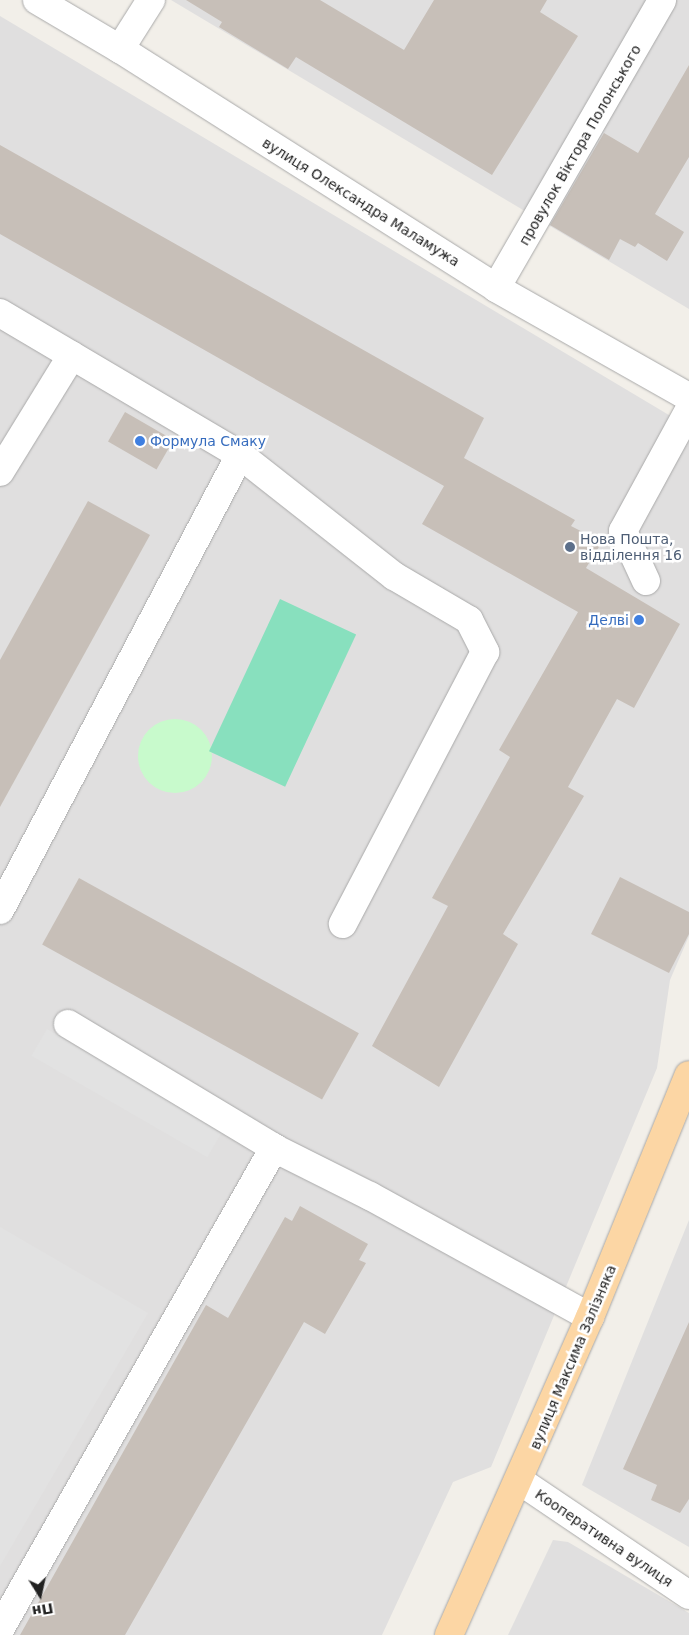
<!DOCTYPE html>
<html>
<head>
<meta charset="utf-8">
<style>
	body { margin:0 }
	#map { position:relative; width:689px; height:1635px; overflow:hidden; background:#f2efe9; font-family:"DejaVu Sans",sans-serif }
	div>[style] { position:absolute }
	.residential>* { inset:0; background:#e0dfdf }
	.park>* { inset:0; background:#c8facc }
	.round { border-radius:50% }
	.pitch>* { inset:0; background:#88e0be; transform-origin:0 0 }
	.parking>* { inset:0; background:#e2e2e2; transform-origin:0 0 }
	.building>* { inset:0; background:#c7bfb8; transform-origin:0 0 }
	.roads { filter:drop-shadow(0 0 1px #a9a9a9) drop-shadow(0 0 1px #a9a9a9) }
	.minor>* { height:28px; margin:-14px; padding:0 14px; transform-origin:14px; border-radius:14px; background:#fff }
	.major>* { height:28px; margin:-14px; padding:0 14px; transform-origin:14px; border-radius:14px; background:#fcd6a4 }
	.dots>* { width:14px; height:14px; translate:-50% -50%; box-sizing:border-box; border:2px solid #fff; border-radius:50% }
	span { translate:-50% -50%; white-space:nowrap; text-align:center; line-height:1.15; -webkit-text-stroke:5px #fff; paint-order:stroke }
	.street-label { font-size:14px; color:#222 }
	.shop-label { font-size:14px; color:#366cbe }
	.left { translate:0 -50%; text-align:left }
	.right { translate:-100% -50%; text-align:right }
	.service-label { font-size:14px; color:#4e5e75 }
	.north { position:absolute; left:15px; top:1570px; width:50px; height:50px; -webkit-text-stroke:4px #fff; paint-order:stroke; rotate:170deg; font-size:14px; font-weight:700; line-height:20px; text-align:center; color:#222 }
	.north::after { content:''; display:block; margin:auto; width:18px; height:22px; background:#222; clip-path:polygon(50% 0,100% 100%,50% 72%,0 100%) }
</style>
</head>
<body>
<div id="map">
	<div class="residential">
		<div style="clip-path:polygon(171px 0,689px 0,689px 309px)"></div>
		<div style="clip-path:polygon(0 16px,689px 427px,689px 936px,670px 980px,657px 1068px,491px 1467px,453px 1482px,382px 1635px,0 1635px)"></div>
		<div style="clip-path:polygon(689px 1220px,689px 1547px,582px 1485px)"></div>
		<div style="clip-path:polygon(553px 1540px,568px 1542px,689px 1613px,689px 1635px,508px 1635px)"></div>
	</div>
	<div class="park">
		<div class="round" style="left:138px;top:719px;width:74px;height:74px"></div>
	</div>
	<div class="pitch">
		<div style="left:280px;top:599px;width:84px;height:168px;rotate:25deg"></div>
	</div>
	<div class="parking">
		<div style="left:47px;top:1029px;width:203px;height:31px;rotate:30deg"></div>
		<div style="clip-path:polygon(0 1227px,148px 1313px,0 1566px)"></div>
	</div>
	<div class="building">
		<div style="clip-path:polygon(186px 0,320px 0,404px 50px,434px 0,547px 0,540px 12px,578px 36px,492px 175px,296px 57px,288px 69px,219px 27px,222px 22px)"></div>
		<div style="clip-path:polygon(689px 65px,689px 157px,655px 214px,684px 232px,667px 261px,638px 243px,635px 247px,620px 239px,609px 260px,550px 225px,604px 133px,638px 153px)"></div>
		<div style="clip-path:polygon(0 145px,484px 418px,464px 458px,575px 520px,571px 526px,602px 542px,586px 568px,680px 624px,634px 708px,617px 699px,568px 787px,584px 796px,503px 934px,518px 944px,439px 1087px,372px 1046px,448px 906px,432px 898px,510px 757px,499px 750px,578px 612px,422px 524px,444px 486px,0 234px)"></div>
		<div style="left:125px;top:412px;width:56px;height:34px;rotate:30deg"></div>
		<div style="clip-path:polygon(88px 501px,150px 535px,0 807px,0 660px)"></div>
		<div style="clip-path:polygon(620px 877px,689px 912px,689px 934px,669px 973px,591px 934px)"></div>
		<div style="left:79px;top:878px;width:320px;height:76px;rotate:29deg"></div>
		<div style="clip-path:polygon(300px 1206px,368px 1244px,359px 1260px,366px 1263px,325px 1334px,304px 1322px,125px 1635px,20px 1635px,206px 1305px,228px 1318px,285px 1217px,292px 1221px)"></div>
		<div style="clip-path:polygon(689px 1322px,689px 1499px,680px 1513px,651px 1500px,657px 1485px,623px 1469px)"></div>
	</div>
	<div class="roads">
		<div class="minor">
			<div style="left:37px;top:0;width:96px;rotate:30.6deg"></div>
			<div style="left:120px;top:49px;width:446px;rotate:32.4deg"></div>
			<div style="left:496px;top:288px;width:222px;rotate:29.5deg"></div>
			<div style="left:120px;top:49px;width:58px;rotate:-57.7deg"></div>
			<div style="left:496px;top:288px;width:332px;rotate:-60deg"></div>
			<div style="left:0;top:313px;width:279px;rotate:30.6deg"></div>
			<div style="left:240px;top:455px;width:196px;rotate:38.2deg"></div>
			<div style="left:394px;top:576px;width:87px;rotate:30.4deg"></div>
			<div style="left:469px;top:620px;width:36px;rotate:63deg"></div>
			<div style="left:485px;top:652px;width:307px;rotate:117.6deg"></div>
			<div style="left:0;top:472px;width:137px;rotate:-58.4deg"></div>
			<div style="left:646px;top:581px;width:55px;rotate:-114.7deg"></div>
			<div style="left:623px;top:531px;width:138px;rotate:-61.4deg"></div>
			<div style="left:0;top:910px;width:514px;rotate:-62.19deg"></div>
			<div style="left:68px;top:1024px;width:240px;rotate:31deg"></div>
			<div style="left:274px;top:1148px;width:107px;rotate:26.6deg"></div>
			<div style="left:370px;top:1196px;width:251px;rotate:28.8deg"></div>
			<div style="left:520px;top:1481px;width:204px;rotate:34deg"></div>
			<div style="left:0;top:1629px;width:554px;rotate:-60.33deg"></div>
		</div>
		<div class="major">
			<div style="left:449px;top:1635px;width:348px;rotate:-66.1deg"></div>
			<div style="left:590px;top:1317px;width:261px;rotate:-67.8deg"></div>
		</div>
	</div>
	<div class="dots">
		<div style="left:140px;top:441px;background:#3f7fe0"></div>
		<div style="left:570px;top:547px;background:#5c6f8a"></div>
		<div style="left:639px;top:620px;background:#3f7fe0"></div>
	</div>
	<div class="street-label">
		<span style="left:580px;top:145px;rotate:-60deg">провулок Віктора Полонського</span>
		<span style="left:361px;top:202px;rotate:32deg">вулиця Олександра Маламужа</span>
		<span style="left:573px;top:1357px;rotate:-67deg">вулиця Максима Залізняка</span>
		<span style="left:604px;top:1538px;rotate:34deg">Кооперативна вулиця</span>
	</div>
	<div class="shop-label">
		<span class="left" style="left:150px;top:441px">Формула Смаку</span>
		<span class="right" style="left:629px;top:620px">Делві</span>
	</div>
	<div class="service-label">
		<span class="left" style="left:580px;top:547px">Нова Пошта,<br>відділення 16</span>
	</div>
	<div class="north">Пн</div>
</div>
</body>
</html>
